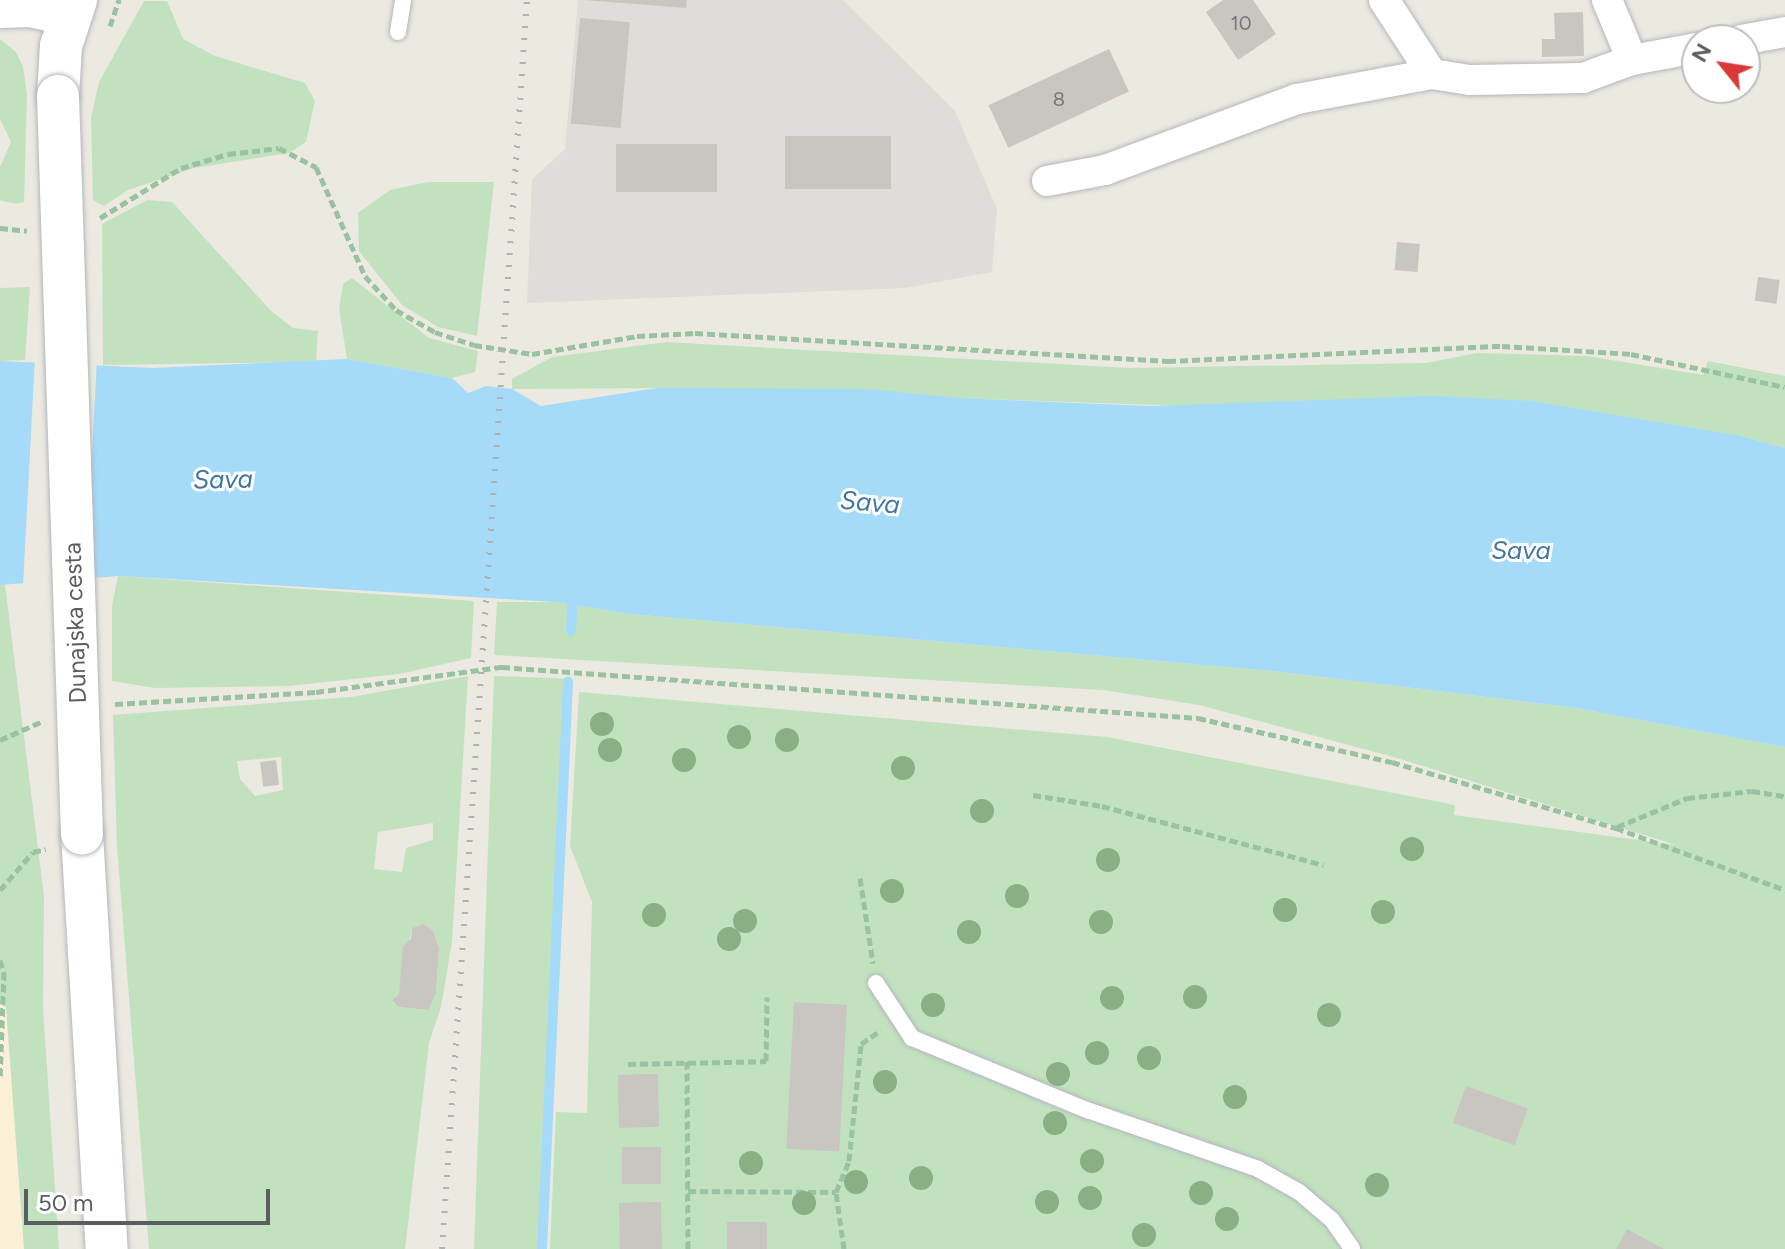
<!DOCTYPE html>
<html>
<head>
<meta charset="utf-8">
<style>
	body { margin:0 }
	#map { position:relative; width:1785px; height:1249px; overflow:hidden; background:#ece9e1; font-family:Figtree,sans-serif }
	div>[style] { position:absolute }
	.commercial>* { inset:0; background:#fbf0d7 }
	.industrial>* { inset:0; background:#dfdcd9 }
	.green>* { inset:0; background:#c2e2bf; transform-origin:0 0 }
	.water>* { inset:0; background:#a5daf8 }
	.pier>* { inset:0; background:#ece9e1; transform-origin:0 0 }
	.stream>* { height:10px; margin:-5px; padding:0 5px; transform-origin:5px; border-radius:5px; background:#a5daf8 }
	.building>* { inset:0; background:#c9c5c0; transform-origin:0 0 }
	.path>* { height:5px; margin-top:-2.5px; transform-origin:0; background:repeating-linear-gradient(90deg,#99c2a2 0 8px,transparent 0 12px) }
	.roads { filter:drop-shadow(0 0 2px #b4b7bb) drop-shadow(0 0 2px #b4b7bb) }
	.lane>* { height:16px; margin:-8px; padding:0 8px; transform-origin:8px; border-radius:8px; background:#fff }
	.street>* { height:30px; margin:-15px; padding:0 15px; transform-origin:15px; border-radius:15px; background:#fff }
	.secondary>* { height:42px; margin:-21px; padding:0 21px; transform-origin:21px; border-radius:21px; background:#fff }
	.rail>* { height:6px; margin-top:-3px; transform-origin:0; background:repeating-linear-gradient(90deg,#b0b1b1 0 2px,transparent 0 12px) }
	.bridges { filter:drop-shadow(0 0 2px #b3b7bb) drop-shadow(0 0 2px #b3b7bb) }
	.secondary-bridge>* { height:42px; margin:-21px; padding:0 21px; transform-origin:21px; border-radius:21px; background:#fff }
	.trees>* { width:24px; height:24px; margin:-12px; border-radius:50%; background:#8baf85 }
	span { translate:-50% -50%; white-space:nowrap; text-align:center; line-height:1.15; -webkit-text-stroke:6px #fff; paint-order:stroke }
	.number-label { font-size:20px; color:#767879 }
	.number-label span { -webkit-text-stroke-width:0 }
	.street-label { font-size:24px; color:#5a5e61 }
	.water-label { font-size:26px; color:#4176a0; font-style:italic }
	.north { position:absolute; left:1681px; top:24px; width:80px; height:80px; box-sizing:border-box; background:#fff; border:2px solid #bdbfc0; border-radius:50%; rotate:300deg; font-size:22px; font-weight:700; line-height:32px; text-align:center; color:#5a5e61 }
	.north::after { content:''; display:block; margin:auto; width:28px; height:36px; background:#db3938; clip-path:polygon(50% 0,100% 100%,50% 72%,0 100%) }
	.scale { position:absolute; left:24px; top:1189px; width:246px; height:36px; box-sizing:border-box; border:4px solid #5a5e61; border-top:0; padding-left:10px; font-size:24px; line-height:28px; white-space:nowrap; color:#5a5e61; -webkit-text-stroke:6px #fff; paint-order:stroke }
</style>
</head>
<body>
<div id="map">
	<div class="commercial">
		<div style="clip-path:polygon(0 1005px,6px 1006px,24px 1249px,0 1249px)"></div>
	</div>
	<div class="industrial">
		<div style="clip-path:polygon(578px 0,843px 0,955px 111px,997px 209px,992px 272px,904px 288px,527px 303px,532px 179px,565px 149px)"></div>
	</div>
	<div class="green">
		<div style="clip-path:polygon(144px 1px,167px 1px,183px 39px,215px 56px,305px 83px,315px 101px,306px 142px,289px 153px,194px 168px,128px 190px,104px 206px,93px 200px,91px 118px,99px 82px)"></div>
		<div style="clip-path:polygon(0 39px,16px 52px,23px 67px,27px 95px,24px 202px,16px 204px,0 200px,0 167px,11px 142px,0 119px)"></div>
		<div style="clip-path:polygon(428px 182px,494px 182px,477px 336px,438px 327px,402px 305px,359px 251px,358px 213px,390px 190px)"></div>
		<div style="clip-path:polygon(147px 200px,172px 202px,271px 311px,293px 328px,318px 331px,316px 362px,103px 365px,102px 224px)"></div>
		<div style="clip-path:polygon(352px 278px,429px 338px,478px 351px,475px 372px,452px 378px,347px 359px,339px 309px,343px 284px)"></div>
		<div style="clip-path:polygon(30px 287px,25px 360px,0 361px,0 288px)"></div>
		<div style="clip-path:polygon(666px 342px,1130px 368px,1426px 363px,1477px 353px,1587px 356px,1703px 375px,1708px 361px,1785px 376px,1785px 448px,1741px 436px,1216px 407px,657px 388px,512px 389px,512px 379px,552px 357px)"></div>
		<div style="clip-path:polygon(118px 576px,474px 601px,471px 658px,399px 674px,289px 686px,155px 688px,112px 681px,112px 606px)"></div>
		<div style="clip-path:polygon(0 585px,5px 585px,44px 897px,43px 1008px,59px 1249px,24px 1249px,6px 1007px,0 1005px)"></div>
		<div style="clip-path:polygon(497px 602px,555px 602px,631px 614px,1282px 672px,1570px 707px,1785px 747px,1785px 1249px,550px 1249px,556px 1112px,587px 1113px,592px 902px,570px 846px,579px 692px,1107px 737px,1455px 805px,1454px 815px,1676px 845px,1394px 757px,1199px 705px,1103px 690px,494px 655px)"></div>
		<div style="clip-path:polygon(evenodd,468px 676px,452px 942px,441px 1007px,429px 1043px,405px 1249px,149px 1249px,117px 847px,113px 715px,351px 697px,468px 676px,281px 757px,283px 790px,255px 796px,240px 779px,237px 761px,281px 757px,468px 676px,433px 823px,433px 840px,406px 848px,402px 872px,374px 869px,378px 832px,433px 823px,468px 676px,423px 924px,433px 930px,439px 948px,436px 993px,427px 1010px,398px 1007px,392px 1000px,399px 994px,412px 928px,423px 924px)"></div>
		<div style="left:494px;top:676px;width:72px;height:574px;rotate:2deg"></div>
	</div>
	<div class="water">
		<div style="clip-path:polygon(347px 359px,452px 378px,468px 393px,486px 386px,512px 389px,541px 406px,657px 388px,868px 389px,958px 398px,1150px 406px,1431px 396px,1532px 401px,1741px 436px,1785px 448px,1785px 747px,1570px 707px,1282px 672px,631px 614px,555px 602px,118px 576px,0 585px,0 361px,153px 368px)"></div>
	</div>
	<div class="pier">
		<div style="left:35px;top:357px;width:62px;height:229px;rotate:3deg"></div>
	</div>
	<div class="stream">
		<div style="left:571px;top:631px;width:38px;rotate:-87deg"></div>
		<div style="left:542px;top:1249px;width:568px;rotate:-87.37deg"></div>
	</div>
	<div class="building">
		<div style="clip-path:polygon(584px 0,687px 0,686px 8px)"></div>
		<div style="clip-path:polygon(1223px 0,1253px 0,1276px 34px,1238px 60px,1206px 12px)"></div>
		<div style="clip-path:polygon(1583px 12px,1584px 56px,1542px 57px,1542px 39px,1555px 39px,1554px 13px)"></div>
		<div style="left:580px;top:18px;width:50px;height:106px;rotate:5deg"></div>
		<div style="left:1109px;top:49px;width:47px;height:133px;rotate:65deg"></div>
		<div style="left:785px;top:136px;width:106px;height:53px"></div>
		<div style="left:717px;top:144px;width:48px;height:101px;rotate:90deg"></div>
		<div style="left:1397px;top:242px;width:23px;height:28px;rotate:5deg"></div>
		<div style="left:1758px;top:277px;width:22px;height:24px;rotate:8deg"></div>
		<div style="left:276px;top:760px;width:25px;height:16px;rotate:83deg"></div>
		<div style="clip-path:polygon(423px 924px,433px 930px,439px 948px,436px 993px,428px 1010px,398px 1007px,392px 1000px,399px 994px,403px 946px,411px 939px,412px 928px)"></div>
		<div style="left:794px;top:1002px;width:53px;height:147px;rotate:3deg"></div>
		<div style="left:658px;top:1074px;width:53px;height:40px;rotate:89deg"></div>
		<div style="left:1466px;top:1086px;width:66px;height:39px;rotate:20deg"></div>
		<div style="left:622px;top:1147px;width:39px;height:37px"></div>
		<div style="left:661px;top:1202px;width:47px;height:42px;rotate:89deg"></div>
		<div style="left:767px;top:1222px;width:27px;height:40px;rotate:90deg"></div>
		<div style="clip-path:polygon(1627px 1229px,1664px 1249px,1616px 1249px)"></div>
	</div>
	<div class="path">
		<div style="left:110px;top:26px;width:28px;rotate:-71deg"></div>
		<div style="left:100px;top:218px;width:95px;rotate:-31.7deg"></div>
		<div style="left:181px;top:168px;width:49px;rotate:-16.6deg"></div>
		<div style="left:228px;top:154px;width:51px;rotate:-6.7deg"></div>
		<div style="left:279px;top:148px;width:42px;rotate:27.2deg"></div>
		<div style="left:316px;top:167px;width:120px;rotate:65.8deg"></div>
		<div style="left:365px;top:276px;width:46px;rotate:47.6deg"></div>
		<div style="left:396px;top:310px;width:45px;rotate:29.4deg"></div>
		<div style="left:435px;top:332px;width:41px;rotate:18.4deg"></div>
		<div style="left:474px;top:345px;width:59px;rotate:8.8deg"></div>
		<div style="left:532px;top:354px;width:107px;rotate:-9.7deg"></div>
		<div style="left:637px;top:336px;width:58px;rotate:-3deg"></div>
		<div style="left:695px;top:333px;width:474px;rotate:3.4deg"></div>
		<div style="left:1168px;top:361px;width:334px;rotate:-2.6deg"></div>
		<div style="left:1502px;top:346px;width:129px;rotate:3.5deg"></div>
		<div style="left:1631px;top:354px;width:157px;rotate:12.1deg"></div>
		<div style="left:0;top:228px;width:27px;rotate:6deg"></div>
		<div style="left:115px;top:704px;width:201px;rotate:-3.4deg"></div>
		<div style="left:316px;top:692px;width:188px;rotate:-7.7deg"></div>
		<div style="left:502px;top:667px;width:698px;rotate:4.19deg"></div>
		<div style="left:1198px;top:718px;width:199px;rotate:12.8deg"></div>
		<div style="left:1392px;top:762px;width:234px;rotate:16.4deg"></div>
		<div style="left:1616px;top:828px;width:180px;rotate:20.1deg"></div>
		<div style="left:0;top:740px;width:47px;rotate:-23.8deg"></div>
		<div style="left:1033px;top:795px;width:70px;rotate:9.1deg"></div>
		<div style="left:1102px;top:806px;width:229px;rotate:14.9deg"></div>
		<div style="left:1617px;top:827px;width:76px;rotate:-22.5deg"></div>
		<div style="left:1687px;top:798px;width:65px;rotate:-6.1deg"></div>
		<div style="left:1752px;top:791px;width:33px;rotate:9deg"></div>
		<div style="left:860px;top:878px;width:86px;rotate:81.3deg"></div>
		<div style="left:0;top:890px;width:50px;rotate:-49deg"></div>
		<div style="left:33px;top:852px;width:13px;rotate:-13deg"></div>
		<div style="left:0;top:960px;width:13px;rotate:72deg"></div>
		<div style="left:4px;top:972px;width:107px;rotate:92.1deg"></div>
		<div style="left:687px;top:1061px;width:188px;rotate:89.7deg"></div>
		<div style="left:628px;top:1064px;width:138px;rotate:-1.2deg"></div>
		<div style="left:766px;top:1061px;width:64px;rotate:-89.1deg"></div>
		<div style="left:688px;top:1191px;width:148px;rotate:0.4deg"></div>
		<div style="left:844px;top:1249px;width:58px;rotate:-98deg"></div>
		<div style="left:836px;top:1192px;width:34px;rotate:-67deg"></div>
		<div style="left:849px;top:1161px;width:118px;rotate:-84.1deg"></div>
		<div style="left:861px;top:1044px;width:24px;rotate:-35deg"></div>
	</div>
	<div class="roads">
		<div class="lane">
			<div style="left:398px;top:32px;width:32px;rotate:-81deg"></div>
			<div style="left:876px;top:983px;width:66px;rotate:56.8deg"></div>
			<div style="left:912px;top:1038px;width:189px;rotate:22.4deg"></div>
			<div style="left:1087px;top:1110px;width:181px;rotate:19deg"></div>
			<div style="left:1258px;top:1169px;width:47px;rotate:29.3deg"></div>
			<div style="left:1299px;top:1192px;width:43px;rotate:40.3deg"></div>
			<div style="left:1332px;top:1220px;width:35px;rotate:55deg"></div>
		</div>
		<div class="street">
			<div style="left:1384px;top:0;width:88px;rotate:57deg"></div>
			<div style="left:1432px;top:74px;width:38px;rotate:9deg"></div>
			<div style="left:1470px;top:80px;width:113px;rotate:-1deg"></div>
			<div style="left:1583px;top:78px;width:52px;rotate:-20.2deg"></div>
			<div style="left:1607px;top:0;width:65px;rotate:67.4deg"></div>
			<div style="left:1632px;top:60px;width:66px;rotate:-10.5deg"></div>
			<div style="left:1741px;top:40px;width:45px;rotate:-10.3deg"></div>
			<div style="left:1047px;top:181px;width:59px;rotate:-10.7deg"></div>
			<div style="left:1105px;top:170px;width:205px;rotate:-20.3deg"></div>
			<div style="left:1297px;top:99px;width:137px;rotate:-10.5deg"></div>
		</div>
		<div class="secondary">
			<div style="left:0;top:7px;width:31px;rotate:-2deg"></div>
			<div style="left:31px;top:6px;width:39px;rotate:13deg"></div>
			<div style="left:58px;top:96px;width:50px;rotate:-86.6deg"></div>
			<div style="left:61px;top:46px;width:48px;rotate:-71.9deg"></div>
			<div style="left:82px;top:834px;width:416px;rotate:86.6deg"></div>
		</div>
	</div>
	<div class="rail">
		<div style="left:442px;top:1249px;width:1252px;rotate:-86.11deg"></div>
	</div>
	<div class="bridges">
		<div class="secondary-bridge">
			<div style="left:58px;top:96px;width:738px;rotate:88.14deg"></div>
		</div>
	</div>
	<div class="trees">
		<div style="left:602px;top:724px"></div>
		<div style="left:739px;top:737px"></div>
		<div style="left:787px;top:740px"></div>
		<div style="left:610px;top:750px"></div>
		<div style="left:684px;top:760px"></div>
		<div style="left:903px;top:768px"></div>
		<div style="left:982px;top:811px"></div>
		<div style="left:1412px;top:849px"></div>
		<div style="left:1108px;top:860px"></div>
		<div style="left:892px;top:891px"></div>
		<div style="left:1017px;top:896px"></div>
		<div style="left:1285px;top:910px"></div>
		<div style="left:1383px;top:912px"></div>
		<div style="left:654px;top:915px"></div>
		<div style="left:745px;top:921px"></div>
		<div style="left:1101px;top:922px"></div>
		<div style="left:969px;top:932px"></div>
		<div style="left:729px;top:939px"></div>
		<div style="left:1195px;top:997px"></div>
		<div style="left:1112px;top:998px"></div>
		<div style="left:933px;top:1005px"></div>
		<div style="left:1329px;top:1015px"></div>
		<div style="left:1097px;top:1053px"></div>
		<div style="left:1149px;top:1058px"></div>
		<div style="left:1058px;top:1074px"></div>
		<div style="left:885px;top:1082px"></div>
		<div style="left:1235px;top:1097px"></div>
		<div style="left:1055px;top:1123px"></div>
		<div style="left:1092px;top:1161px"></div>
		<div style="left:751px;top:1163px"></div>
		<div style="left:921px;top:1178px"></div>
		<div style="left:856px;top:1182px"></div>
		<div style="left:1377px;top:1185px"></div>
		<div style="left:1201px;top:1193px"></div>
		<div style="left:1090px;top:1198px"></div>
		<div style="left:1047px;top:1202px"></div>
		<div style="left:804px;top:1203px"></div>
		<div style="left:1227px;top:1219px"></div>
		<div style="left:1144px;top:1235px"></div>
	</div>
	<div class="number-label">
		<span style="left:1241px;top:23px">10</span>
		<span style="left:1059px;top:99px">8</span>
	</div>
	<div class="street-label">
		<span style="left:75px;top:623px;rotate:-92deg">Dunajska cesta</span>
	</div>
	<div class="water-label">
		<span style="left:223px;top:480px;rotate:-1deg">Sava</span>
		<span style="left:870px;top:503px;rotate:5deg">Sava</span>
		<span style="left:1521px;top:551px">Sava</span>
	</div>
	<div class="north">N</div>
	<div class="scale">50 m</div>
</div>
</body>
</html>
